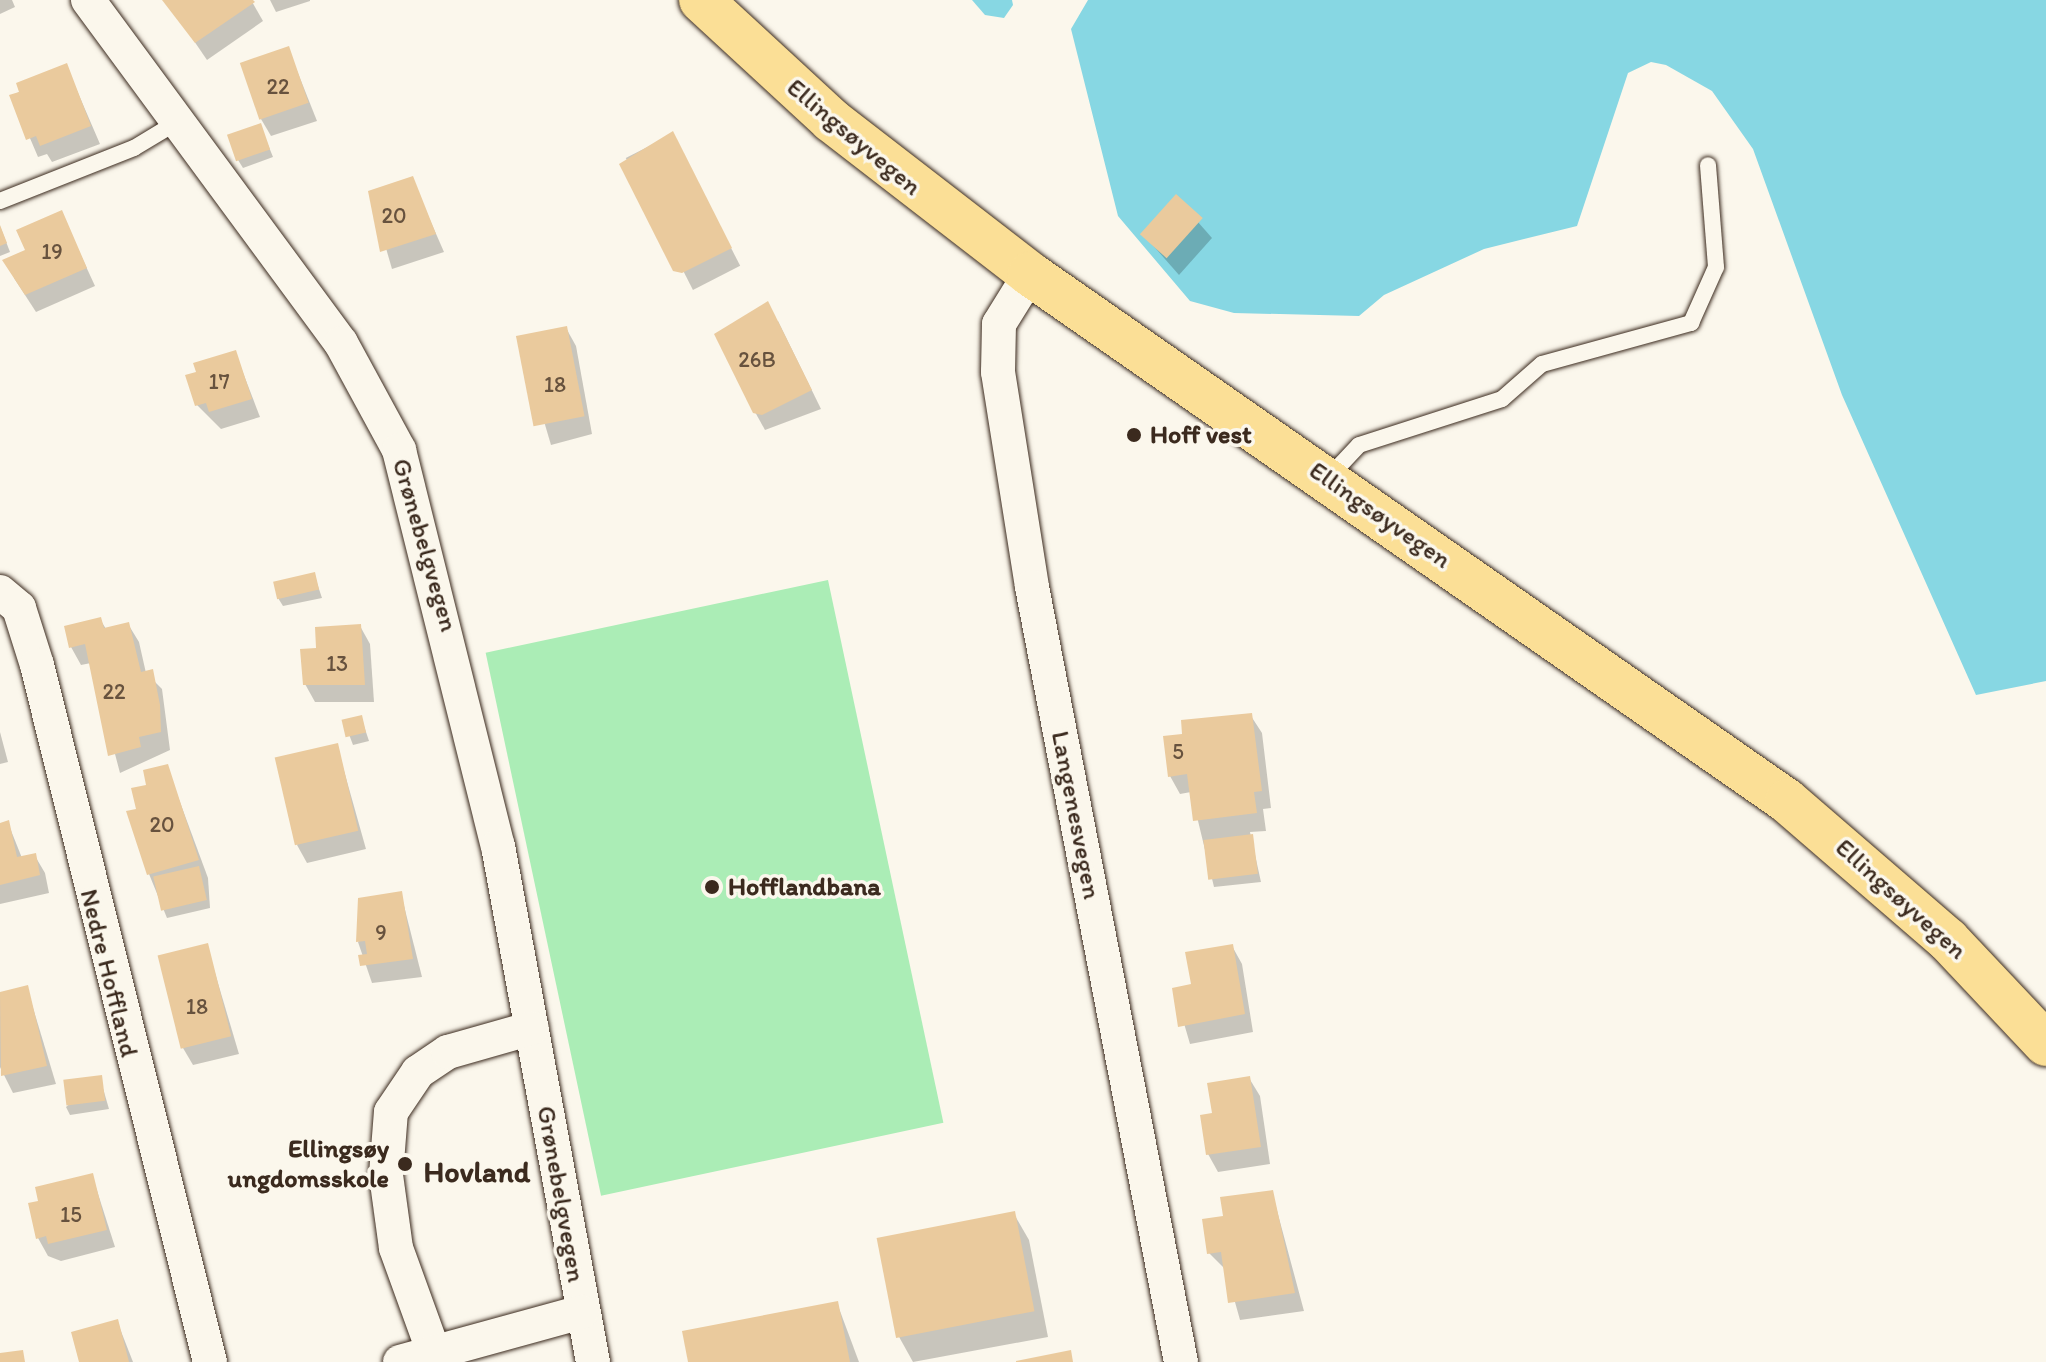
<!DOCTYPE html>
<html>
<head>
<meta charset="utf-8">
<style>
	body { margin:0 }
	#map { position:relative; width:2046px; height:1362px; overflow:hidden; background:#fbf7ec; font-family:Itim,sans-serif }
	div>[style] { position:absolute }
	.green>* { inset:0; background:#abedb6; transform-origin:0 0 }
	.water>* { inset:0; background:#87d7e3 }
	.shadow>* { inset:0; background:#0003; transform-origin:0 0 }
	.building>* { inset:0; background:#eaca9d; transform-origin:0 0 }
	.roads { filter:drop-shadow(0 0 2px #3b2a1e) drop-shadow(0 0 2px #3b2a1e) }
	.lane>* { height:16px; margin:-8px; padding:0 8px; transform-origin:8px; border-radius:8px; background:#fbf7ec }
	.street>* { height:34px; margin:-17px; padding:0 17px; transform-origin:17px; border-radius:17px; background:#fbf7ec }
	.primary>* { height:44px; margin:-22px; padding:0 22px; transform-origin:22px; border-radius:22px; background:#fbdf96 }
	.dots>* { width:22px; height:22px; translate:-50% -50%; box-sizing:border-box; border:4px solid #fbf7ec; border-radius:50% }
	span { translate:-50% -50%; white-space:nowrap; text-align:center; line-height:1.15; -webkit-text-stroke:7px #fbf7ec; paint-order:stroke }
	.number-label { font-size:22px; color:#67523e }
	.number-label span { -webkit-text-stroke-width:0 }
	.street-label { font-size:26px; color:#3b2a1e }
	.poi-label { font-size:26px; color:#3b2a1e; font-weight:700 }
	.left { translate:0 -50%; text-align:left }
	.right { translate:-100% -50%; text-align:right }
	.quarter-label { font-size:30px; color:#3b2a1e; font-weight:700 }
</style>
</head>
<body>
<div id="map">
	<div class="green">
		<div style="left:828px;top:580px;width:555px;height:350px;rotate:78deg"></div>
	</div>
	<div class="water">
		<div style="clip-path:polygon(972px 0,1012px 0,1013px 5px,1004px 18px,985px 15px)"></div>
		<div style="clip-path:polygon(1088px 0,2046px 0,2046px 681px,1976px 695px,1842px 395px,1753px 149px,1712px 91px,1666px 65px,1651px 62px,1628px 73px,1577px 226px,1484px 249px,1384px 295px,1359px 316px,1234px 313px,1190px 301px,1118px 216px,1071px 29px)"></div>
	</div>
	<div class="shadow">
		<div style="clip-path:polygon(0 0,12px 0,15px 7px,0 14px)"></div>
		<div style="clip-path:polygon(166px 0,251px 0,263px 21px,207px 60px)"></div>
		<div style="clip-path:polygon(270px 0,310px 0,310px 1px,276px 12px)"></div>
		<div style="clip-path:polygon(288px 48px,317px 121px,271px 136px,261px 119px)"></div>
		<div style="clip-path:polygon(66px 65px,100px 144px,52px 162px,47px 154px,38px 157px,12px 96px)"></div>
		<div style="clip-path:polygon(260px 125px,273px 157px,243px 168px,238px 160px)"></div>
		<div style="left:673px;top:134px;width:148px;height:53px;rotate:63deg"></div>
		<div style="clip-path:polygon(412px 179px,444px 252px,392px 269px,370px 193px)"></div>
		<div style="clip-path:polygon(1176px 197px,1212px 238px,1179px 275px,1143px 234px)"></div>
		<div style="clip-path:polygon(61px 212px,95px 286px,36px 312px,14px 278px)"></div>
		<div style="clip-path:polygon(0 226px,10px 252px,0 256px)"></div>
		<div style="clip-path:polygon(778px 321px,821px 409px,765px 430px,755px 412px)"></div>
		<div style="clip-path:polygon(566px 328px,576px 346px,592px 434px,551px 445px,520px 340px)"></div>
		<div style="clip-path:polygon(235px 352px,260px 417px,221px 429px,197px 405px)"></div>
		<div style="clip-path:polygon(314px 574px,322px 598px,283px 606px,278px 598px)"></div>
		<div style="clip-path:polygon(100px 619px,106px 629px,128px 624px,139px 642px,146px 673px,162px 689px,170px 750px,120px 773px,91px 663px,81px 665px,71px 647px)"></div>
		<div style="clip-path:polygon(360px 626px,370px 644px,374px 702px,315px 702px,305px 684px,318px 650px)"></div>
		<div style="clip-path:polygon(1251px 716px,1262px 733px,1271px 808px,1263px 809px,1266px 831px,1250px 832px,1261px 882px,1214px 887px,1191px 792px,1180px 794px,1170px 776px,1184px 736px)"></div>
		<div style="clip-path:polygon(361px 717px,369px 741px,353px 745px,344px 721px)"></div>
		<div style="clip-path:polygon(0 732px,8px 762px,0 764px)"></div>
		<div style="clip-path:polygon(337px 746px,366px 849px,307px 863px,297px 845px)"></div>
		<div style="clip-path:polygon(167px 767px,208px 878px,210px 908px,167px 918px,149px 874px,138px 811px)"></div>
		<div style="clip-path:polygon(8px 823px,22px 858px,35px 856px,45px 873px,49px 893px,0 904px,0 825px)"></div>
		<div style="clip-path:polygon(401px 894px,422px 977px,372px 983px,358px 942px)"></div>
		<div style="clip-path:polygon(207px 946px,239px 1054px,193px 1065px,183px 1048px)"></div>
		<div style="clip-path:polygon(1232px 946px,1242px 964px,1253px 1032px,1190px 1044px,1174px 989px,1194px 986px)"></div>
		<div style="clip-path:polygon(27px 988px,56px 1084px,13px 1093px,0 1067px,0 994px)"></div>
		<div style="clip-path:polygon(100px 1078px,109px 1109px,70px 1115px,66px 1107px)"></div>
		<div style="clip-path:polygon(1249px 1078px,1260px 1096px,1270px 1164px,1218px 1172px,1208px 1154px,1215px 1115px)"></div>
		<div style="clip-path:polygon(92px 1175px,115px 1247px,61px 1261px,48px 1256px,38px 1238px,41px 1202px)"></div>
		<div style="clip-path:polygon(1272px 1192px,1304px 1311px,1240px 1320px,1226px 1270px,1209px 1253px,1225px 1217px)"></div>
		<div style="clip-path:polygon(1014px 1214px,1029px 1240px,1048px 1337px,913px 1362px,898px 1335px)"></div>
		<div style="clip-path:polygon(837px 1303px,859px 1362px,690px 1362px)"></div>
		<div style="clip-path:polygon(117px 1321px,133px 1362px,82px 1362px)"></div>
	</div>
	<div class="building">
		<div style="clip-path:polygon(162px 0,253px 0,255px 2px,195px 43px)"></div>
		<div style="left:289px;top:46px;width:60px;height:52px;rotate:71deg"></div>
		<div style="clip-path:polygon(67px 63px,91px 126px,40px 146px,36px 136px,26px 140px,9px 95px,19px 92px,16px 83px)"></div>
		<div style="left:261px;top:123px;width:28px;height:36px;rotate:71deg"></div>
		<div style="clip-path:polygon(673px 131px,732px 248px,682px 273px,673px 271px,619px 164px)"></div>
		<div style="clip-path:polygon(413px 176px,436px 234px,380px 252px,368px 191px)"></div>
		<div style="left:1176px;top:194px;width:36px;height:54px;rotate:42deg"></div>
		<div style="clip-path:polygon(62px 210px,87px 268px,25px 295px,2px 260px,25px 250px,16px 230px)"></div>
		<div style="clip-path:polygon(0 225px,7px 243px,0 246px)"></div>
		<div style="clip-path:polygon(768px 301px,812px 390px,762px 415px,753px 413px,714px 334px)"></div>
		<div style="left:567px;top:326px;width:92px;height:52px;rotate:79deg"></div>
		<div style="clip-path:polygon(236px 350px,252px 399px,209px 412px,206px 403px,195px 406px,185px 375px,196px 372px,193px 363px)"></div>
		<div style="left:315px;top:572px;width:18px;height:43px;rotate:77deg"></div>
		<div style="clip-path:polygon(101px 617px,104px 628px,129px 622px,141px 672px,153px 669px,160px 705px,161px 732px,139px 737px,141px 747px,108px 756px,85px 644px,69px 648px,64px 626px)"></div>
		<div style="clip-path:polygon(361px 624px,365px 685px,303px 685px,300px 649px,316px 648px,315px 627px)"></div>
		<div style="clip-path:polygon(1252px 713px,1262px 791px,1254px 792px,1257px 813px,1193px 821px,1187px 774px,1168px 777px,1163px 736px,1182px 734px,1181px 720px)"></div>
		<div style="left:362px;top:715px;width:18px;height:21px;rotate:77deg"></div>
		<div style="left:338px;top:743px;width:90px;height:65px;rotate:77deg"></div>
		<div style="clip-path:polygon(168px 764px,199px 860px,147px 875px,126px 811px,136px 809px,131px 788px,146px 785px,143px 770px)"></div>
		<div style="clip-path:polygon(9px 820px,17px 857px,36px 853px,40px 875px,0 885px,0 823px)"></div>
		<div style="left:1253px;top:834px;width:40px;height:50px;rotate:83deg"></div>
		<div style="left:199px;top:866px;width:35px;height:47px;rotate:77deg"></div>
		<div style="clip-path:polygon(402px 891px,413px 959px,360px 966px,358px 955px,367px 954px,365px 941px,356px 942px,358px 898px)"></div>
		<div style="left:208px;top:943px;width:96px;height:52px;rotate:76deg"></div>
		<div style="clip-path:polygon(1233px 944px,1245px 1014px,1178px 1027px,1172px 988px,1191px 984px,1185px 952px)"></div>
		<div style="clip-path:polygon(28px 985px,47px 1066px,1px 1076px,0 992px)"></div>
		<div style="left:102px;top:1075px;width:26px;height:39px;rotate:83deg"></div>
		<div style="clip-path:polygon(1250px 1076px,1261px 1147px,1206px 1155px,1200px 1115px,1212px 1113px,1207px 1083px)"></div>
		<div style="clip-path:polygon(93px 1173px,107px 1230px,48px 1244px,46px 1236px,36px 1239px,28px 1203px,38px 1201px,35px 1187px)"></div>
		<div style="clip-path:polygon(1273px 1190px,1295px 1293px,1228px 1303px,1221px 1252px,1207px 1254px,1202px 1219px,1223px 1216px,1220px 1197px)"></div>
		<div style="left:1015px;top:1211px;width:102px;height:141px;rotate:79deg"></div>
		<div style="clip-path:polygon(838px 1301px,850px 1362px,688px 1362px,682px 1331px)"></div>
		<div style="clip-path:polygon(118px 1319px,129px 1362px,79px 1362px,71px 1332px)"></div>
		<div style="clip-path:polygon(23px 1350px,25px 1362px,0 1362px,0 1353px)"></div>
		<div style="clip-path:polygon(1071px 1350px,1073px 1362px,1016px 1362px,1016px 1361px)"></div>
	</div>
	<div class="roads">
		<div class="lane">
			<div style="left:0;top:201px;width:144px;rotate:-21.6deg"></div>
			<div style="left:134px;top:148px;width:52px;rotate:-31deg"></div>
			<div style="left:1328px;top:478px;width:45px;rotate:-46.8deg"></div>
			<div style="left:1359px;top:445px;width:150px;rotate:-17.8deg"></div>
			<div style="left:1502px;top:399px;width:53px;rotate:-41.2deg"></div>
			<div style="left:1542px;top:364px;width:155px;rotate:-15.4deg"></div>
			<div style="left:1691px;top:323px;width:61px;rotate:-65.9deg"></div>
			<div style="left:1716px;top:267px;width:102px;rotate:-94.5deg"></div>
		</div>
		<div class="street">
			<div style="left:88px;top:0;width:426px;rotate:53.6deg"></div>
			<div style="left:341px;top:343px;width:122px;rotate:61.5deg"></div>
			<div style="left:399px;top:450px;width:408px;rotate:76deg"></div>
			<div style="left:498px;top:846px;width:525px;rotate:79.57deg"></div>
			<div style="left:1030px;top:274px;width:59px;rotate:121.8deg"></div>
			<div style="left:999px;top:324px;width:48px;rotate:91.2deg"></div>
			<div style="left:998px;top:372px;width:218px;rotate:81deg"></div>
			<div style="left:1032px;top:587px;width:789px;rotate:79.12deg"></div>
			<div style="left:0;top:592px;width:25px;rotate:40deg"></div>
			<div style="left:19px;top:608px;width:60px;rotate:72.5deg"></div>
			<div style="left:37px;top:665px;width:718px;rotate:76.06deg"></div>
			<div style="left:434px;top:1353px;width:112px;rotate:-109.9deg"></div>
			<div style="left:396px;top:1248px;width:74px;rotate:-97.8deg"></div>
			<div style="left:386px;top:1175px;width:63px;rotate:-85.5deg"></div>
			<div style="left:391px;top:1112px;width:48px;rotate:-56deg"></div>
			<div style="left:418px;top:1072px;width:36px;rotate:-34deg"></div>
			<div style="left:448px;top:1052px;width:87px;rotate:-15.9deg"></div>
			<div style="left:400px;top:1362px;width:188px;rotate:-15.4deg"></div>
		</div>
		<div class="primary">
			<div style="left:701px;top:0;width:177px;rotate:42.7deg"></div>
			<div style="left:831px;top:120px;width:252px;rotate:37.7deg"></div>
			<div style="left:1030px;top:274px;width:922px;rotate:34.84deg"></div>
			<div style="left:1787px;top:801px;width:213px;rotate:40.8deg"></div>
			<div style="left:1948px;top:940px;width:143px;rotate:46.7deg"></div>
		</div>
	</div>
	<div class="dots">
		<div style="left:1134px;top:435px;background:#3b2a1e"></div>
		<div style="left:712px;top:887px;background:#3b2a1e"></div>
		<div style="left:405px;top:1164px;background:#3b2a1e"></div>
	</div>
	<div class="number-label">
		<span style="left:278px;top:87px">22</span>
		<span style="left:394px;top:216px">20</span>
		<span style="left:52px;top:252px">19</span>
		<span style="left:757px;top:360px">26B</span>
		<span style="left:219px;top:382px">17</span>
		<span style="left:555px;top:385px">18</span>
		<span style="left:337px;top:664px">13</span>
		<span style="left:114px;top:692px">22</span>
		<span style="left:1178px;top:752px">5</span>
		<span style="left:162px;top:825px">20</span>
		<span style="left:381px;top:933px">9</span>
		<span style="left:197px;top:1007px">18</span>
		<span style="left:71px;top:1215px">15</span>
	</div>
	<div class="street-label">
		<span style="left:854px;top:137px;rotate:40deg">Ellingsøyvegen</span>
		<span style="left:1380px;top:515px;rotate:35deg">Ellingsøyvegen</span>
		<span style="left:425px;top:545px;rotate:74deg">Grønebelgvegen</span>
		<span style="left:1076px;top:815px;rotate:79deg">Langenesvegen</span>
		<span style="left:1901px;top:899px;rotate:42deg">Ellingsøyvegen</span>
		<span style="left:109px;top:973px;rotate:76deg">Nedre Hoffland</span>
		<span style="left:561px;top:1194px;rotate:80deg">Grønebelgvegen</span>
	</div>
	<div class="poi-label">
		<span class="left" style="left:1150px;top:435px">Hoff vest</span>
		<span class="left" style="left:728px;top:887px">Hofflandbana</span>
		<span class="right" style="left:389px;top:1164px">Ellingsøy<br>ungdomsskole</span>
	</div>
	<div class="quarter-label">
		<span style="left:477px;top:1172px">Hovland</span>
	</div>
</div>
</body>
</html>
